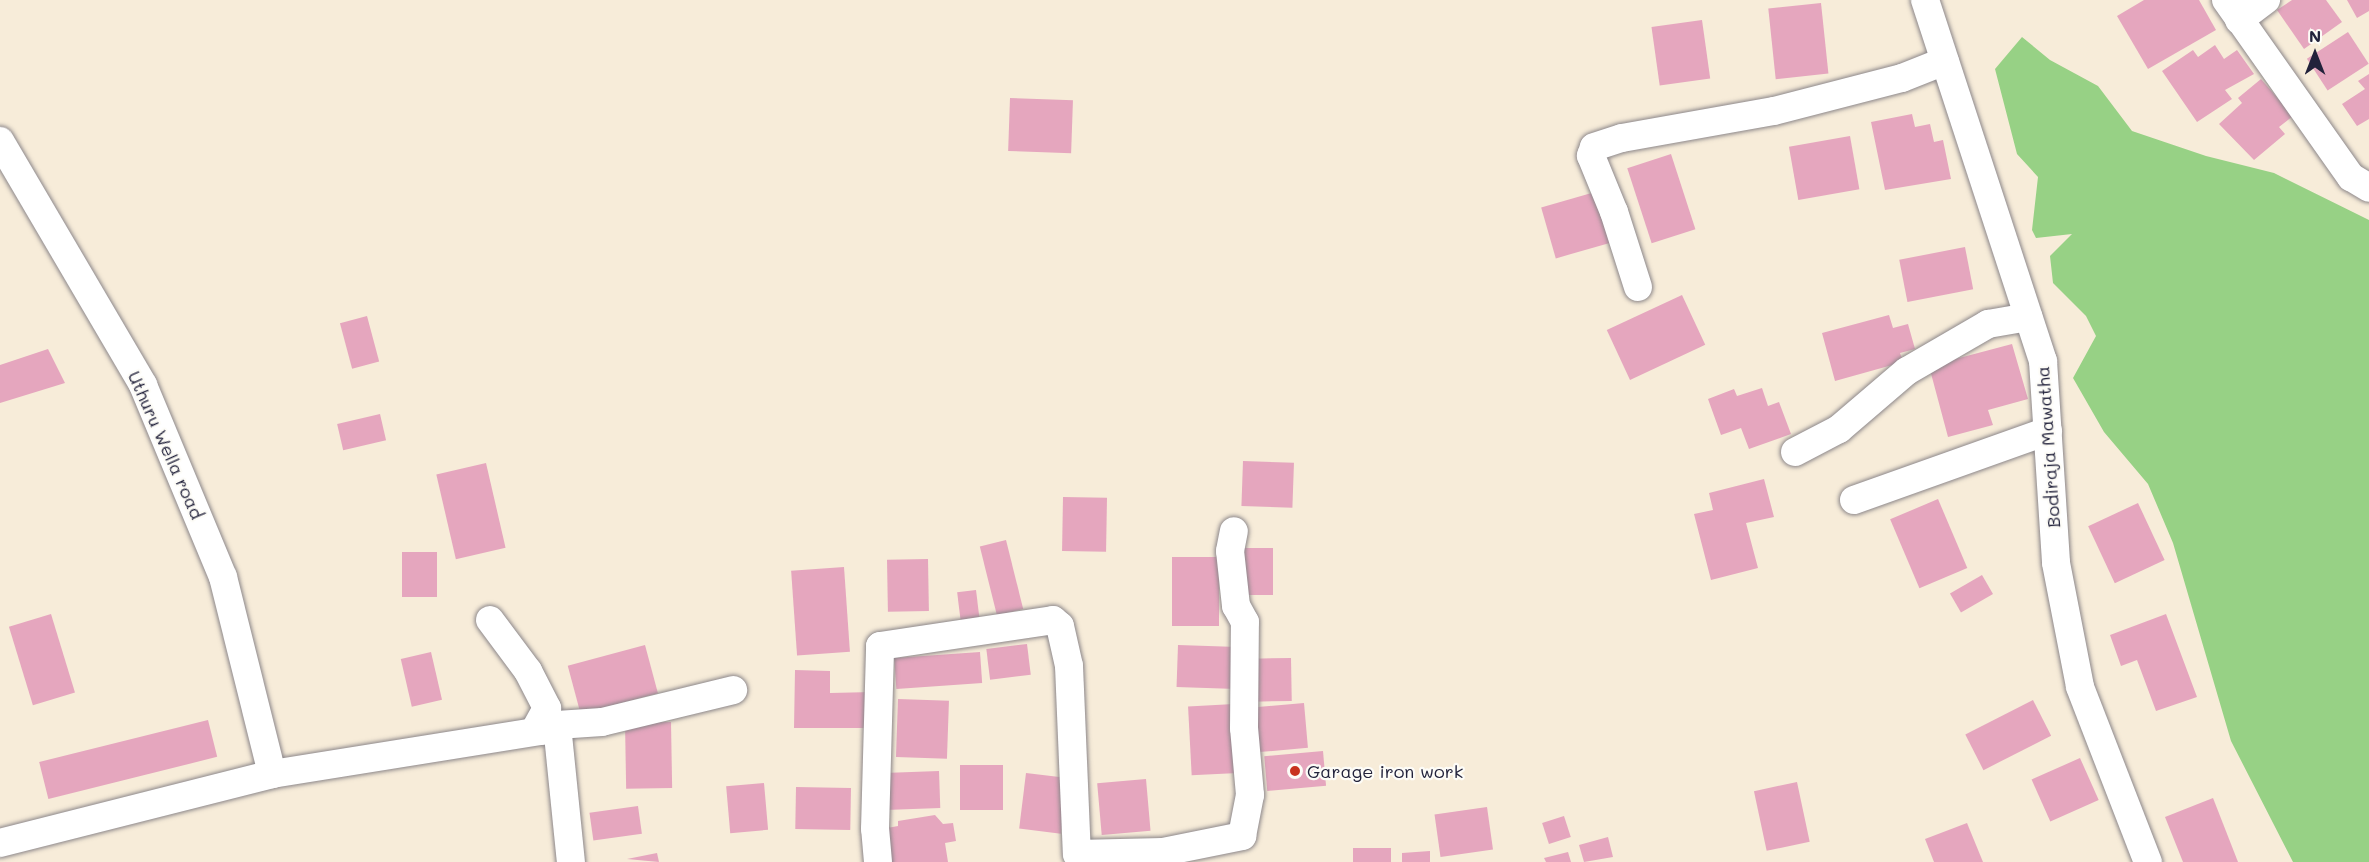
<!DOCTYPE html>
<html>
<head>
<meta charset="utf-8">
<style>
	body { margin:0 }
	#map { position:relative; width:2369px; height:862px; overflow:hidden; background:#f7ecd9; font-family:Mali,sans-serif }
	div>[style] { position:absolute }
	.green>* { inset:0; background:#97d185 }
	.building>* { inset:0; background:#e5a6be; transform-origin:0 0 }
	.roads { filter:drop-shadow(0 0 2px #8c878a) drop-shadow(0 0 2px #8c878a) }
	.street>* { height:28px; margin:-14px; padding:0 14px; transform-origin:14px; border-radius:14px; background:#fff }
	.dots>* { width:16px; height:16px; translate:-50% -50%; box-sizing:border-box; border:3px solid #fdfcf7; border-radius:50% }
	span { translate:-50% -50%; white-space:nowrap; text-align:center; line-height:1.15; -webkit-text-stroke:4.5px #fdfcf7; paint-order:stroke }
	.street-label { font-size:18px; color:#22223b }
	.poi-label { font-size:18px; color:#22223b }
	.left { translate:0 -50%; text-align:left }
	.north { position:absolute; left:2285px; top:24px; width:60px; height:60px; -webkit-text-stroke:4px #fdfcf7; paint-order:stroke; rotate:0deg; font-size:16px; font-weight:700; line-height:24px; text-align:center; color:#22223b }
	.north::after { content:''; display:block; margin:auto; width:21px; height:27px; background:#22223b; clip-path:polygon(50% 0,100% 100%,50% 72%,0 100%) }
</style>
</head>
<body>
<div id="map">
	<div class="green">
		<div style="clip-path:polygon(2022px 37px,2050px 60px,2098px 86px,2132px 131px,2206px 156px,2274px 173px,2369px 220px,2369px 862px,2293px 862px,2231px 741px,2173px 543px,2148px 484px,2104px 432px,2073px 378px,2096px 336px,2086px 316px,2053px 283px,2050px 256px,2072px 234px,2036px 238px,2032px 230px,2038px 177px,2017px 154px,1995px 69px)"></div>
	</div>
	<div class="building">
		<div style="clip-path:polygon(2144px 0,2199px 0,2216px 30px,2148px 69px,2117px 16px)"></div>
		<div style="clip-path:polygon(2292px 0,2326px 0,2342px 22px,2304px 49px,2277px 10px)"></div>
		<div style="clip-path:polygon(2347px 0,2369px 0,2369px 11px,2357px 18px)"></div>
		<div style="left:1821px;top:3px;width:71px;height:53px;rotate:84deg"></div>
		<div style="left:1702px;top:20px;width:59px;height:51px;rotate:82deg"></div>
		<div style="left:2348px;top:32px;width:38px;height:49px;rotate:57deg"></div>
		<div style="clip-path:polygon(2215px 45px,2224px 59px,2237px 50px,2254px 74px,2225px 90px,2232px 99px,2197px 122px,2162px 71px,2193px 50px,2198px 57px)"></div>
		<div style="clip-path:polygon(2369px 74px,2369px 119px,2357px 126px,2342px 104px,2365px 89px,2358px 81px)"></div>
		<div style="clip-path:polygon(2261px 79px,2293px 116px,2279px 127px,2285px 134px,2254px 160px,2219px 124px,2242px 103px,2238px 98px)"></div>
		<div style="left:1010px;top:98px;width:63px;height:53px;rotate:2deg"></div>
		<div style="clip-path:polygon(1912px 114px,1915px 127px,1930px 124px,1934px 142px,1943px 140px,1951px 179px,1885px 190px,1871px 122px)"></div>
		<div style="left:1850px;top:136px;width:54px;height:62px;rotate:80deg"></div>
		<div style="left:1671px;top:154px;width:79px;height:46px;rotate:72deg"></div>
		<div style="left:1595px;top:192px;width:53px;height:56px;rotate:74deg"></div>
		<div style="left:1965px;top:247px;width:43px;height:67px;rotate:79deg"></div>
		<div style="left:1682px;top:295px;width:55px;height:83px;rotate:65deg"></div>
		<div style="clip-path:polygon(1889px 315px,1893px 328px,1908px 324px,1915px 349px,1900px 353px,1903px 362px,1835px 381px,1822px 333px)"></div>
		<div style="left:367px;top:316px;width:47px;height:28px;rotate:75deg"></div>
		<div style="clip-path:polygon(2012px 344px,2028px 399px,1988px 410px,1993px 425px,1948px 437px,1929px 366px)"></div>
		<div style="clip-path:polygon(48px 349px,65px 383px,0 403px,0 365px)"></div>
		<div style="clip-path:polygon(1762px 388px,1768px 406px,1779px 402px,1791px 434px,1749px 449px,1741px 428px,1721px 435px,1708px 399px,1734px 389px,1737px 396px)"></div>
		<div style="left:380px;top:414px;width:27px;height:44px;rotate:77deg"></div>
		<div style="left:1243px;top:461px;width:51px;height:45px;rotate:2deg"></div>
		<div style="left:486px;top:463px;width:87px;height:51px;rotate:77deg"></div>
		<div style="clip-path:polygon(1764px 479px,1774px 517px,1746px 523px,1758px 568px,1711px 580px,1694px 514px,1713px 510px,1709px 493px)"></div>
		<div style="left:1063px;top:497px;width:44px;height:54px;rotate:1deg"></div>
		<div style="left:1938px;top:499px;width:75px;height:52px;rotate:67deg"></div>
		<div style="left:2138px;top:503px;width:63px;height:55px;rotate:65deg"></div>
		<div style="left:1006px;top:540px;width:71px;height:27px;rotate:76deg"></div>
		<div style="left:1243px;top:548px;width:30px;height:47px"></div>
		<div style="left:402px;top:552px;width:35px;height:45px"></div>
		<div style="left:1172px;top:557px;width:47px;height:69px"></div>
		<div style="left:928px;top:559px;width:52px;height:41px;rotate:89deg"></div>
		<div style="left:844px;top:567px;width:85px;height:53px;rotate:86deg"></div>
		<div style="left:1982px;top:575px;width:22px;height:37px;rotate:60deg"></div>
		<div style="left:976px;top:590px;width:35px;height:19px;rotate:83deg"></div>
		<div style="left:51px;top:614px;width:82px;height:44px;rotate:73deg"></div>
		<div style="clip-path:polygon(2166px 614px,2197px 697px,2156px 711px,2137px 660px,2121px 666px,2110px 635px)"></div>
		<div style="left:1027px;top:644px;width:31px;height:41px;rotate:83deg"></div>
		<div style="left:645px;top:645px;width:50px;height:80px;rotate:75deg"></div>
		<div style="left:1178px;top:645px;width:60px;height:42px;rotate:2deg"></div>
		<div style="left:431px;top:652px;width:49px;height:31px;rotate:77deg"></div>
		<div style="left:980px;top:652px;width:31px;height:86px;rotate:86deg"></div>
		<div style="left:1291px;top:658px;width:43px;height:39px;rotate:89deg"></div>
		<div style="clip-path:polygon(795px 670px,830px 671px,830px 693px,873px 692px,873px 728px,794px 728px)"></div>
		<div style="left:898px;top:699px;width:51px;height:58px;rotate:2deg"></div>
		<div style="left:2033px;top:700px;width:40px;height:76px;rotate:63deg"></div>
		<div style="left:1304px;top:703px;width:45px;height:52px;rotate:85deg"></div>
		<div style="left:1234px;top:704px;width:69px;height:46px;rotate:87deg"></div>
		<div style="left:208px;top:720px;width:38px;height:174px;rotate:76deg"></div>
		<div style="left:671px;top:722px;width:66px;height:46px;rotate:89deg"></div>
		<div style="left:1323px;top:751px;width:35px;height:59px;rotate:85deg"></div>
		<div style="left:2080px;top:758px;width:46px;height:53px;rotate:66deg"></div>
		<div style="left:960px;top:765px;width:43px;height:45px"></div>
		<div style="left:939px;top:771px;width:37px;height:55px;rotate:88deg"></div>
		<div style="left:1026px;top:773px;width:42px;height:56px;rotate:7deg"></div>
		<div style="left:1146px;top:779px;width:52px;height:49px;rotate:85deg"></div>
		<div style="left:1797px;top:782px;width:61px;height:44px;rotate:78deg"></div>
		<div style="left:764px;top:783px;width:47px;height:38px;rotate:85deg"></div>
		<div style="left:796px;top:787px;width:55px;height:42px;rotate:1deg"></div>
		<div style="clip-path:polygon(2213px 798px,2238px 862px,2183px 862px,2165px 817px)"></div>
		<div style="left:638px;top:806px;width:28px;height:49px;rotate:82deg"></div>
		<div style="left:1487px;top:807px;width:43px;height:53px;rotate:82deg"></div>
		<div style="clip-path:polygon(935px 815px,943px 824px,953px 823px,956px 841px,945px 843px,948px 862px,882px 862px,882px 829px,898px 826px,898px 821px)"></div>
		<div style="left:1564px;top:816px;width:22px;height:23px;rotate:72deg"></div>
		<div style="clip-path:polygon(1967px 823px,1983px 862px,1934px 862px,1925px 839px)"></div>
		<div style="clip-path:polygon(1608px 837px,1613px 857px,1584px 862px,1579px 845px)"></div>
		<div style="left:1391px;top:848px;width:14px;height:38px;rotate:90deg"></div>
		<div style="clip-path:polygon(1430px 851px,1430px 862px,1402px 862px,1402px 853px)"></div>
		<div style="clip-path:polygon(1568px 852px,1571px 862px,1546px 862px,1544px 858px)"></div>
		<div style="clip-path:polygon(657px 853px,659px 862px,627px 859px)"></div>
	</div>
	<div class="roads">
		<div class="street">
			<div style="left:1925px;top:0;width:380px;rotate:71.9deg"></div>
			<div style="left:2043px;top:361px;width:202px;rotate:86.3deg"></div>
			<div style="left:2056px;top:563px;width:126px;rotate:79deg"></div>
			<div style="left:2080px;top:687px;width:188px;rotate:68.8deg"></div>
			<div style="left:2226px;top:0;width:217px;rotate:54.8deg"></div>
			<div style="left:2351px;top:177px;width:21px;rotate:31deg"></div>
			<div style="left:2239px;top:20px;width:34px;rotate:-37deg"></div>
			<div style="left:0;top:141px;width:283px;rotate:59.6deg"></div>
			<div style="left:143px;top:385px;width:208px;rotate:67.4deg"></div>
			<div style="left:223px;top:577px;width:203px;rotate:76deg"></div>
			<div style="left:1638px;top:287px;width:79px;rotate:-107.7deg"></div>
			<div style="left:1614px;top:212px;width:61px;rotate:-112.3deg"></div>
			<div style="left:1591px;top:156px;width:9px;rotate:-72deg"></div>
			<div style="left:1594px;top:147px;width:29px;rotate:-18deg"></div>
			<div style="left:1622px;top:138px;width:154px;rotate:-10.1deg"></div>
			<div style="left:1774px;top:111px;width:132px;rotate:-14.5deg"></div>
			<div style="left:1902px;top:78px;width:46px;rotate:-21.6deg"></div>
			<div style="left:1795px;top:452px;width:50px;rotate:-27.6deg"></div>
			<div style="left:1839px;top:429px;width:89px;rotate:-40.5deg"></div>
			<div style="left:1907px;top:371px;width:94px;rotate:-30.1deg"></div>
			<div style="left:1988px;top:324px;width:41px;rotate:-9.9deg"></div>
			<div style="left:1854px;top:500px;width:206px;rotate:-19.6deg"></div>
			<div style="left:490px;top:620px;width:64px;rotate:53.3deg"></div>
			<div style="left:528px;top:671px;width:42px;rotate:62.8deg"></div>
			<div style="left:547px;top:708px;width:26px;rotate:119deg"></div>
			<div style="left:557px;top:725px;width:45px;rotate:-3.8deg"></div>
			<div style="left:602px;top:722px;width:135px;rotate:-13.7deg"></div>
			<div style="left:0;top:843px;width:281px;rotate:-14.2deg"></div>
			<div style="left:272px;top:774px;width:272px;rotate:-9.1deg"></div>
			<div style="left:541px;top:731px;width:17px;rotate:-21deg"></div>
			<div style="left:557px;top:725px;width:138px;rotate:84.2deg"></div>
			<div style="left:878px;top:862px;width:33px;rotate:-95deg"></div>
			<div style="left:875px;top:829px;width:183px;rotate:-88.4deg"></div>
			<div style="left:880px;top:646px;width:175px;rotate:-8.5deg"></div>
			<div style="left:1053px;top:620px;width:9px;rotate:41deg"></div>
			<div style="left:1060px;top:626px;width:41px;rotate:77.3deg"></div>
			<div style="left:1069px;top:666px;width:188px;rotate:87.6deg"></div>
			<div style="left:1077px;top:854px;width:86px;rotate:-1.3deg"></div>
			<div style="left:1163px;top:852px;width:81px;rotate:-11.4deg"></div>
			<div style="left:1242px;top:836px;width:42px;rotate:-79deg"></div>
			<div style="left:1250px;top:795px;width:67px;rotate:-95.1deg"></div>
			<div style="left:1244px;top:728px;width:106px;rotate:-89.5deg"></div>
			<div style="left:1245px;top:622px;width:18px;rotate:-119deg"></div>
			<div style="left:1236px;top:606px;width:55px;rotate:-96.2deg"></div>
			<div style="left:1230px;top:551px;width:20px;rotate:-79deg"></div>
		</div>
	</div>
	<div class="dots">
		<div style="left:1295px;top:771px;background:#c8321e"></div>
	</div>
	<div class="street-label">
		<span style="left:166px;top:445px;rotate:66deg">Uthuru Wella road</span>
		<span style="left:2048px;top:447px;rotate:-94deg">Bodiraja Mawatha</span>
	</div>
	<div class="poi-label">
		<span class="left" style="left:1307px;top:771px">Garage iron work</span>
	</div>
	<div class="north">N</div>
</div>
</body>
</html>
